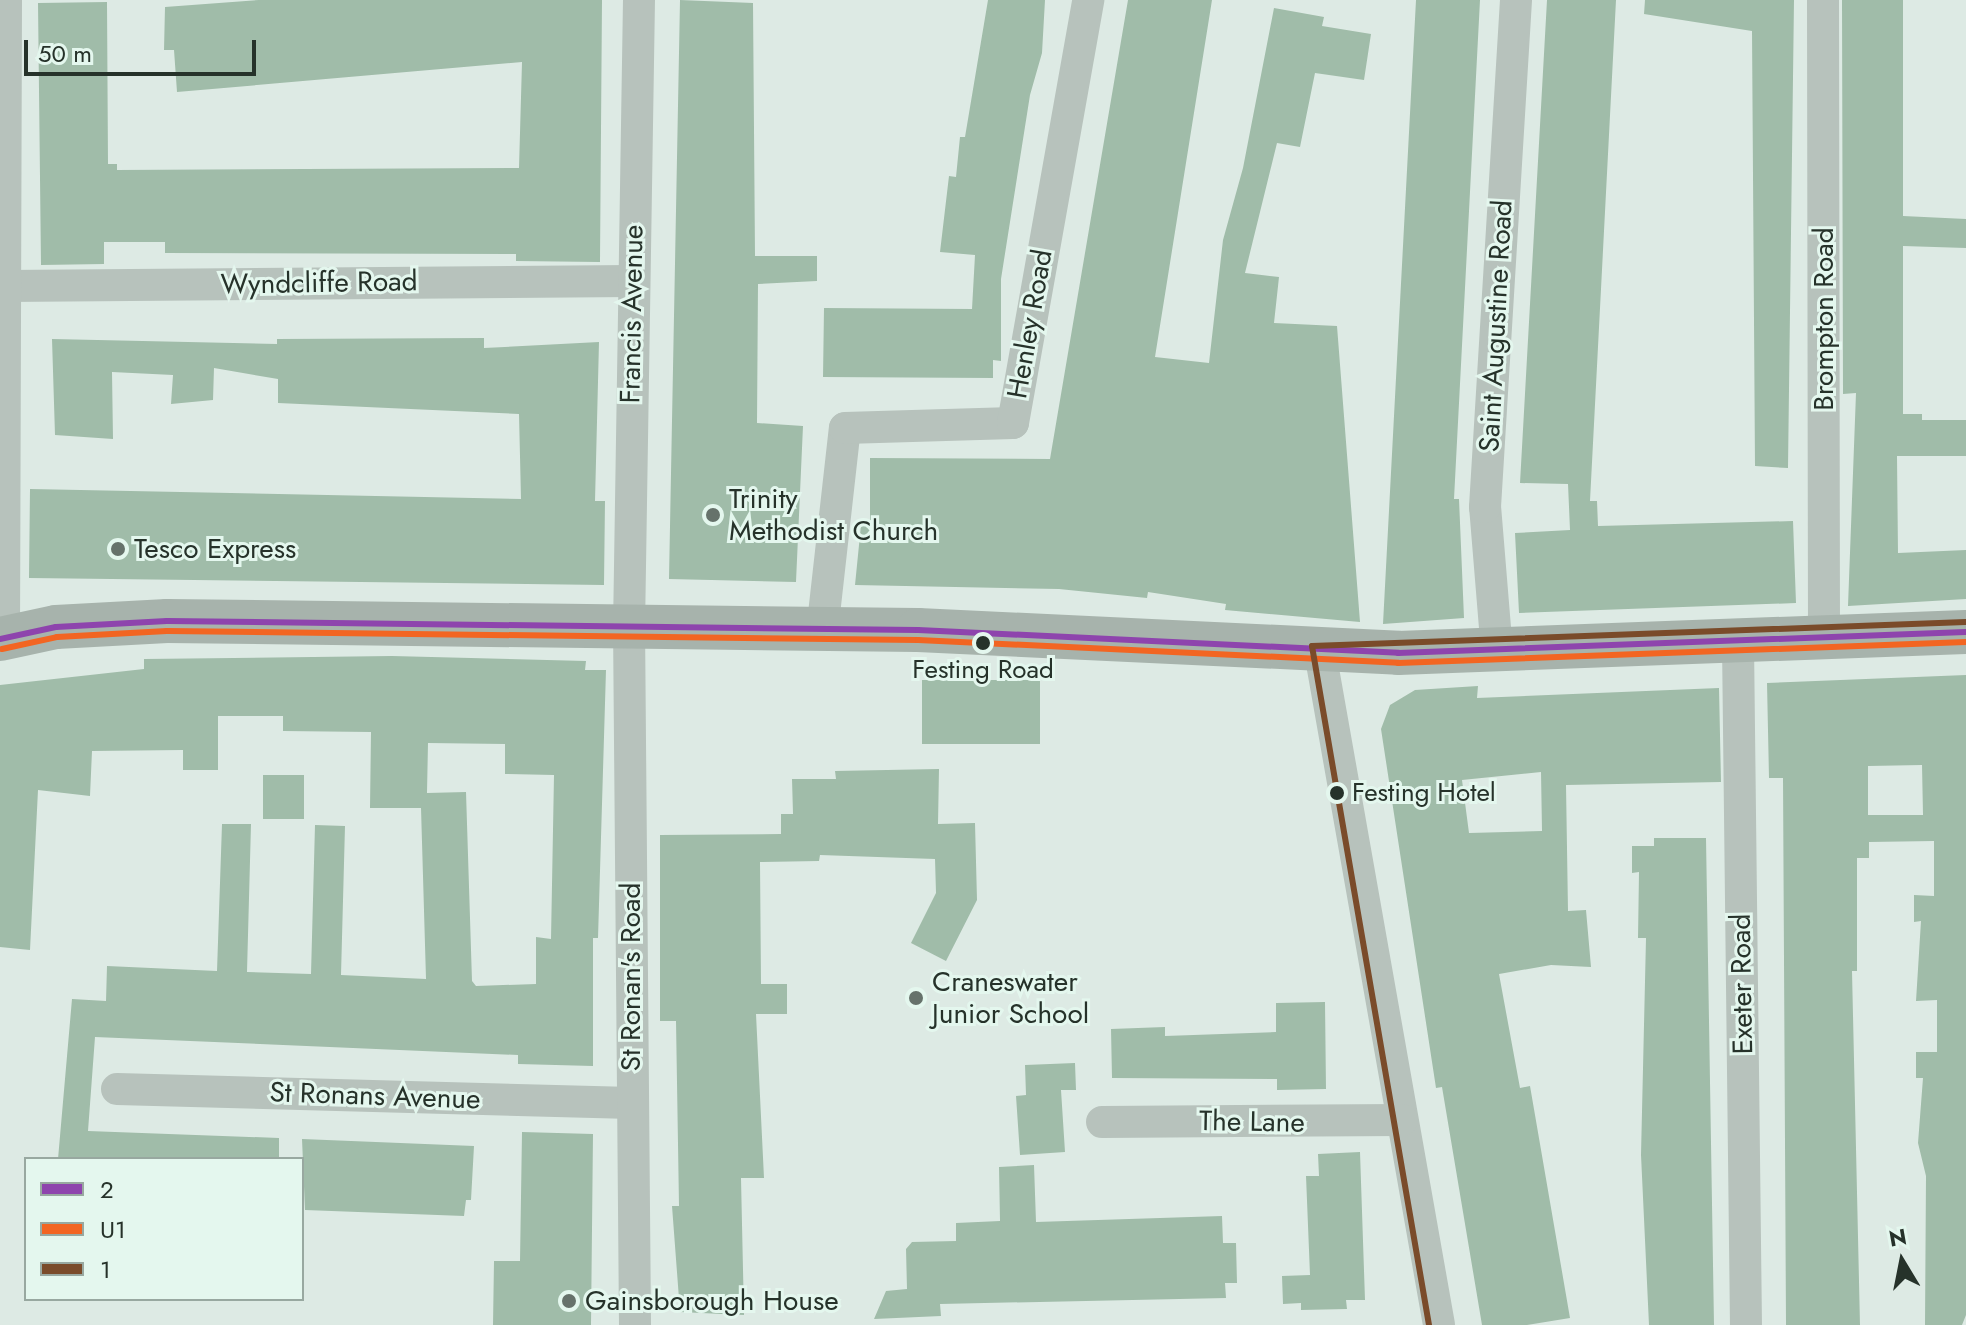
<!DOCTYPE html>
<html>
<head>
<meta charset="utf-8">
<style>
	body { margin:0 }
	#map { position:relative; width:1966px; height:1325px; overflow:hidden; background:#ddeae4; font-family:Jost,sans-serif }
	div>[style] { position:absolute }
	.building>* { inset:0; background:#a0bca9; transform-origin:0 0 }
	.minor>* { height:32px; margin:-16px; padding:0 16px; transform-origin:16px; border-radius:16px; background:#b7c2bc }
	.secondary>* { height:44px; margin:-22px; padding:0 22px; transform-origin:22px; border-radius:22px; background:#a7b3ac }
	.bus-1>* { height:6px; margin:-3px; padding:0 3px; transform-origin:3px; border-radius:3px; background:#8e44ad }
	.bus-2>* { height:6px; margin:-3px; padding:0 3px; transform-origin:3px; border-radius:3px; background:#f26522 }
	.bus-3>* { height:6px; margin:-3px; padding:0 3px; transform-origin:3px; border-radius:3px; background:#7a4b2a }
	.dots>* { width:22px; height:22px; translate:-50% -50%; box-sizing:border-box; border:4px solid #e4f7ee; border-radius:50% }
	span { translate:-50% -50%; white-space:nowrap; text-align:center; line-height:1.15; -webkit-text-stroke:6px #e4f7ee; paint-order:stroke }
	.bus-label { font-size:26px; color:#26322a }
	.left { translate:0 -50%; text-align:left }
	.street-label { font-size:28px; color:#26322a }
	.poi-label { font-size:28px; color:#26322a }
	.legend { position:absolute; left:24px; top:1157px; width:280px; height:144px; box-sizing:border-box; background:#e4f7ee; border:2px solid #98a8a0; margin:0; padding:10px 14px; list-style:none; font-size:24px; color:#26322a }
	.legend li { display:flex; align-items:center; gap:16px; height:40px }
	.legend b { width:40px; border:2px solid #98a8a0 }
	.north { position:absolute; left:1862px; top:1221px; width:80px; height:80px; -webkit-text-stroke:6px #e4f7ee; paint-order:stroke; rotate:350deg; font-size:22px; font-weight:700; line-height:32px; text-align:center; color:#26322a }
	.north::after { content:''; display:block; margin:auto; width:28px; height:36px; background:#26322a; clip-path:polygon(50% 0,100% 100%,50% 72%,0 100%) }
	.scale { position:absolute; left:24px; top:40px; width:232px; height:36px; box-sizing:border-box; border:4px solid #26322a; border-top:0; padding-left:10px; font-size:24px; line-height:28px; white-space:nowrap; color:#26322a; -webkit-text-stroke:6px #e4f7ee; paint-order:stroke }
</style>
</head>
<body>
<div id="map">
	<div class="building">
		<div style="clip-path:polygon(259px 0,602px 0,600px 262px,516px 261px,516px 254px,165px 253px,165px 242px,104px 242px,104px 264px,41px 265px,38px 3px,107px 2px,108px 164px,117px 164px,117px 170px,519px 168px,522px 62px,177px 92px,174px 50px,164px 50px,165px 7px)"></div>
		<div style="clip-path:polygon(680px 0,753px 3px,755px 256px,817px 256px,817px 281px,758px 284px,757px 423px,803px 426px,796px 582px,669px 579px)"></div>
		<div style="clip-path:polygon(988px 0,1045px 0,1042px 53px,1030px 95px,1001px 279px,1001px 361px,993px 360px,993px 378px,823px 377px,824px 308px,972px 309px,975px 255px,940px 252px,949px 176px,956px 177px,960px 137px,965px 137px)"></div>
		<div style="clip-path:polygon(1128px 0,1212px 0,1155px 357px,1209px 363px,1223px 240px,1243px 168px,1274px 8px,1324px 17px,1322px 26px,1371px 34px,1364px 80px,1315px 73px,1300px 147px,1277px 143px,1245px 273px,1279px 277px,1274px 323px,1337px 326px,1360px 622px,1225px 610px,1226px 604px,1148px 592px,1147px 598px,1059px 589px,855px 585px,861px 525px,870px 526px,870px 458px,1050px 459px)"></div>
		<div style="clip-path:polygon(1416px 0,1480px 0,1454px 499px,1459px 499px,1464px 618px,1383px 624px)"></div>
		<div style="clip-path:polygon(1547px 0,1616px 0,1590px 501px,1597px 501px,1598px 526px,1793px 521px,1796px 603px,1519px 613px,1515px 533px,1570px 530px,1568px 484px,1520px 483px)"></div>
		<div style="clip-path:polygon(1645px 0,1794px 0,1788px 468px,1755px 466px,1752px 31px,1644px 14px)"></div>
		<div style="clip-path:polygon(1842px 0,1903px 0,1903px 216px,1966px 219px,1966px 248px,1903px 246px,1903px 414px,1922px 414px,1922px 420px,1966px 420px,1966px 456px,1897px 456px,1898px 553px,1966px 550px,1966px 599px,1848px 606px,1856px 393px,1843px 394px)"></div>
		<div style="clip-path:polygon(484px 338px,484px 348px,599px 342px,595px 501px,605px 501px,604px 585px,29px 578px,30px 489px,521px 499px,519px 414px,278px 403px,278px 379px,214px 368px,213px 400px,171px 404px,173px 375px,112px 372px,113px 439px,55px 435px,52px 339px,277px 344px,277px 339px)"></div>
		<div style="clip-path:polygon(evenodd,392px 656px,586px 661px,585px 670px,606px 670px,598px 938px,593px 938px,593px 1066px,518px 1064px,518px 1055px,95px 1037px,88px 1131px,279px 1138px,279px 1159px,58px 1159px,72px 999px,106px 1001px,107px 966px,217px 971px,222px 824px,251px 824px,247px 972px,311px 974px,315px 825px,345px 826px,341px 975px,426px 979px,421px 808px,370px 808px,371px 732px,283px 731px,283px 716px,218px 716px,218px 770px,183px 770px,183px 750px,92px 751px,90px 796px,38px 790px,30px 950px,0 947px,0 685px,144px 669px,144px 659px,392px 656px,428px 743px,505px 744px,505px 774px,554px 775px,551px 939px,536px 937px,536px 984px,476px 986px,472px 981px,466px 792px,427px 793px,428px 743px)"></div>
		<div style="clip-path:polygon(evenodd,1966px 675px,1966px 1315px,1962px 1325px,1925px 1325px,1926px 1176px,1918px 1143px,1923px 1078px,1916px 1078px,1916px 1052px,1937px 1052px,1937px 1000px,1916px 1001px,1921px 921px,1914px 922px,1914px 895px,1934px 896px,1934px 841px,1869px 842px,1869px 858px,1857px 858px,1857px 971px,1852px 971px,1860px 1325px,1786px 1325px,1783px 778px,1769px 778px,1767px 683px,1966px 675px,1922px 765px,1923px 815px,1868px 815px,1868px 766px,1922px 765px)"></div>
		<div style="left:922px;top:680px;width:118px;height:64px"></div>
		<div style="clip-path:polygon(evenodd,1478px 686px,1477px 698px,1719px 688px,1721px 782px,1566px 785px,1568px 911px,1586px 910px,1591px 967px,1551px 965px,1499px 974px,1520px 1088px,1530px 1086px,1570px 1318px,1527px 1325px,1482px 1325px,1442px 1087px,1436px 1088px,1381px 729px,1390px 705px,1415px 690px,1478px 686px,1541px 772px,1542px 831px,1469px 833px,1462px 780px,1541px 772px)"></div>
		<div style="clip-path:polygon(939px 769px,938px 824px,975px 823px,977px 900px,946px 961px,911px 943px,936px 893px,935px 859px,820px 855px,819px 861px,760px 862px,761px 984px,787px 984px,787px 1014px,756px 1014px,764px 1178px,741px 1178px,744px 1315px,680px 1312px,672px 1206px,679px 1206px,676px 1021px,660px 1021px,660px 835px,781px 834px,781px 814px,793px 814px,792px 779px,836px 779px,835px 771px)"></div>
		<div style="left:263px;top:775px;width:41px;height:44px"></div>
		<div style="clip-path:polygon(1654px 838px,1706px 838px,1714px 1325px,1649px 1325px,1641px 1155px,1646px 938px,1638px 938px,1639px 872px,1632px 873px,1632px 846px,1654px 846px)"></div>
		<div style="clip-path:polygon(1325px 1002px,1326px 1089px,1277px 1090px,1277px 1079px,1112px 1078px,1111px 1029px,1165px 1027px,1165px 1036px,1276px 1032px,1276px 1003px)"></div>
		<div style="clip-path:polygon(1075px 1063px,1076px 1090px,1061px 1090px,1065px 1152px,1020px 1155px,1016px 1096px,1026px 1095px,1025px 1065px)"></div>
		<div style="clip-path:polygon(522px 1132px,593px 1134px,591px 1325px,493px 1325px,494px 1261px,520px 1261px)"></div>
		<div style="clip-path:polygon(302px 1139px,474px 1146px,471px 1200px,466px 1200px,464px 1216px,305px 1210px)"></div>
		<div style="clip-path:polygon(1360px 1152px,1365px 1300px,1346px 1300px,1347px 1309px,1301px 1310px,1301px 1303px,1283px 1304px,1282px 1276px,1310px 1275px,1306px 1176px,1319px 1176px,1318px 1154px)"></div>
		<div style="clip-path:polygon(1034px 1165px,1036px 1222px,1222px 1216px,1223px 1243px,1236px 1243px,1237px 1283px,1225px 1283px,1226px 1298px,940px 1304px,941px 1316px,874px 1319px,886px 1291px,907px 1289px,906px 1249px,912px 1242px,956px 1241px,956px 1223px,1000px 1221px,999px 1167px)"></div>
	</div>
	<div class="minor">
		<div style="left:1823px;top:0;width:639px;rotate:89.91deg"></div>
		<div style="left:6px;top:286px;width:625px;rotate:-0.46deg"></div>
		<div style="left:822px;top:632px;width:205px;rotate:-83.6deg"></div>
		<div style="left:845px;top:428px;width:168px;rotate:-1.7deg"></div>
		<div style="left:1013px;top:423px;width:430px;rotate:-79.9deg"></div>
		<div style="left:4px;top:638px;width:638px;rotate:-89.82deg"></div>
		<div style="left:1738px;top:643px;width:682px;rotate:89.33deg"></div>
		<div style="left:1320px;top:652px;width:683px;rotate:79.97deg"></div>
		<div style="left:1497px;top:652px;width:145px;rotate:-94.7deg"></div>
		<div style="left:1485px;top:507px;width:508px;rotate:-86.5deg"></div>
		<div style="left:117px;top:1089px;width:515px;rotate:1.56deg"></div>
		<div style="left:1102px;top:1122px;width:300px;rotate:-0.4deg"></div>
		<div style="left:635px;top:1325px;width:696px;rotate:-90.49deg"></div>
		<div style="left:629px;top:629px;width:629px;rotate:-89.09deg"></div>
	</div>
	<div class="secondary">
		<div style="left:0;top:639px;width:57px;rotate:-12.1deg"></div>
		<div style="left:56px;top:627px;width:111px;rotate:-3.1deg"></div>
		<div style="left:167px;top:621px;width:751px;rotate:0.69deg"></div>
		<div style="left:918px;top:630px;width:481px;rotate:2.7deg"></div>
		<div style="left:1398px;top:653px;width:568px;rotate:-2.12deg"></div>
	</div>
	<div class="bus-1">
		<div style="left:0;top:639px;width:57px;rotate:-12.1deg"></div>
		<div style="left:56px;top:627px;width:111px;rotate:-3.1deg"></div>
		<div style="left:167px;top:621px;width:751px;rotate:0.69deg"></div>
		<div style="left:918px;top:630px;width:481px;rotate:2.7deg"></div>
		<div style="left:1398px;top:653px;width:568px;rotate:-2.12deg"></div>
	</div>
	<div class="bus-2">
		<div style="left:2px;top:649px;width:56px;rotate:-12.3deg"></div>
		<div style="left:57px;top:637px;width:110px;rotate:-3.1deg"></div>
		<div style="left:167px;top:631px;width:751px;rotate:0.69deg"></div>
		<div style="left:918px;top:640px;width:481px;rotate:2.7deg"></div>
		<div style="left:1398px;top:663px;width:568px;rotate:-2.12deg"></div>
	</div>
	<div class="bus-3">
		<div style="left:1429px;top:1325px;width:689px;rotate:-99.78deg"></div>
		<div style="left:1312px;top:646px;width:654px;rotate:-2.1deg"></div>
	</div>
	<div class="dots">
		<div style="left:713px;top:515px;background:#66726b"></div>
		<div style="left:118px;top:549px;background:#66726b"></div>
		<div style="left:983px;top:643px;background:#26322a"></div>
		<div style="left:1337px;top:793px;background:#26322a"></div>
		<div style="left:916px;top:998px;background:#66726b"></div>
		<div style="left:569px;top:1301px;background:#66726b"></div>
	</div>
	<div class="bus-label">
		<span style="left:983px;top:670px">Festing Road</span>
		<span class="left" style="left:1352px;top:793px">Festing Hotel</span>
	</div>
	<div class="street-label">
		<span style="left:319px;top:283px;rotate:-1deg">Wyndcliffe Road</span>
		<span style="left:632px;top:314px;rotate:-89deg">Francis Avenue</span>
		<span style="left:1824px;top:319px;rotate:-90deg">Brompton Road</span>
		<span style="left:1030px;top:324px;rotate:-80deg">Henley Road</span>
		<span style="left:1496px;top:326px;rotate:-87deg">Saint Augustine Road</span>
		<span style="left:631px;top:977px;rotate:-90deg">St Ronan's Road</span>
		<span style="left:1742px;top:984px;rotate:-91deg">Exeter Road</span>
		<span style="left:375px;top:1096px;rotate:2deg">St Ronans Avenue</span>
		<span style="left:1252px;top:1122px;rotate:1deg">The Lane</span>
	</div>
	<div class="poi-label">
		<span class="left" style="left:729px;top:515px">Trinity<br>Methodist Church</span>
		<span class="left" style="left:134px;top:549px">Tesco Express</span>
		<span class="left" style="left:932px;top:998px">Craneswater<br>Junior School</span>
		<span class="left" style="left:585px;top:1301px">Gainsborough House</span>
	</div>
	<ul class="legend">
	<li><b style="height:10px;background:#8e44ad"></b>2</li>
	<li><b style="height:10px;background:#f26522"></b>U1</li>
	<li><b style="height:10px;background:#7a4b2a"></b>1</li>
	</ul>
	<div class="north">N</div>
	<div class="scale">50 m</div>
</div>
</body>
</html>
